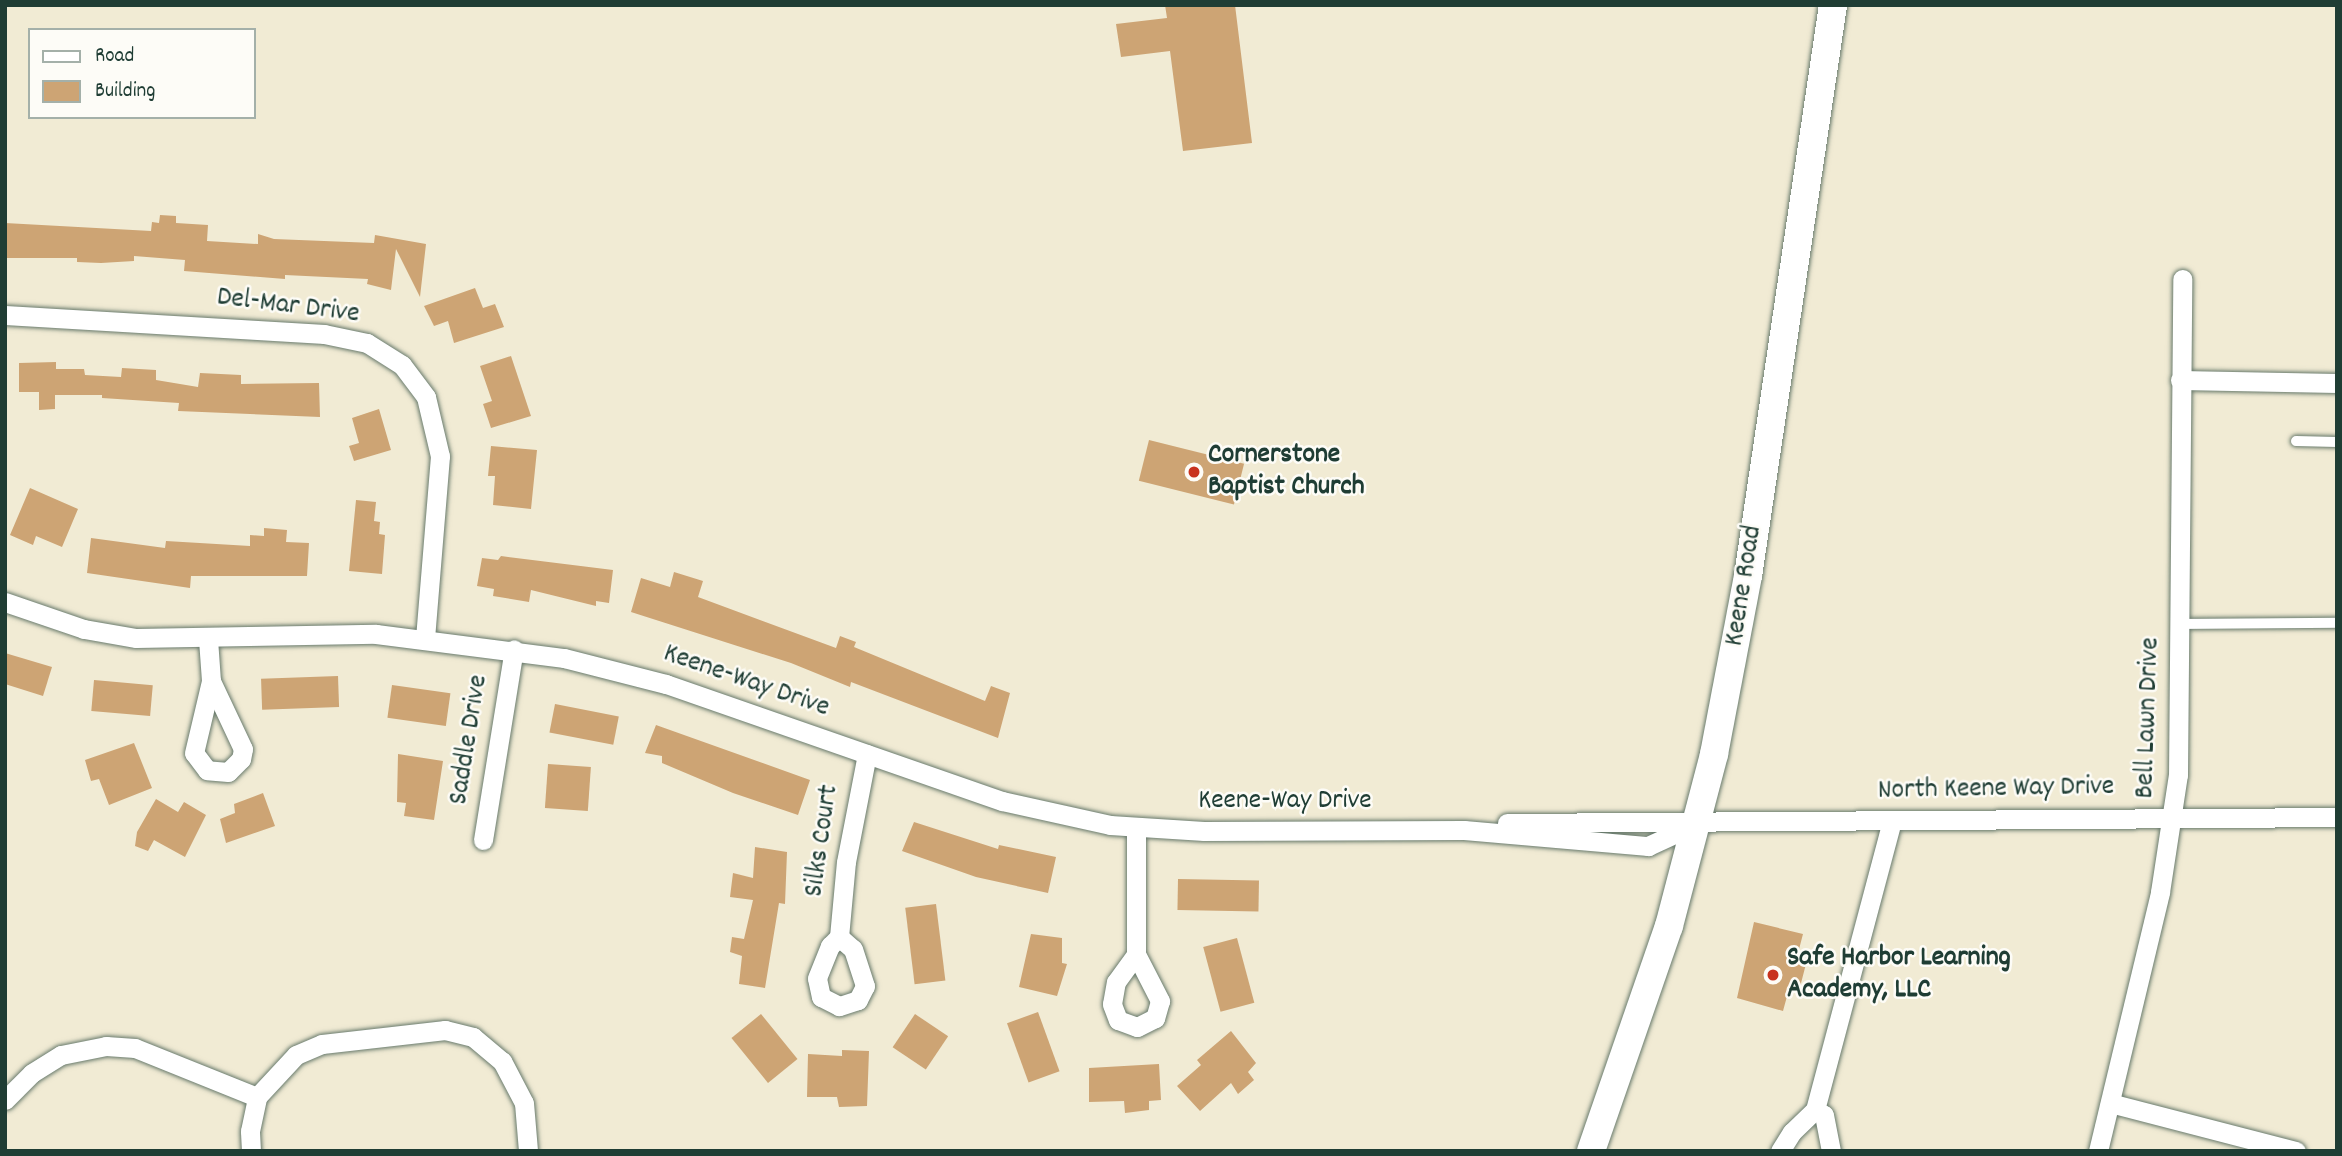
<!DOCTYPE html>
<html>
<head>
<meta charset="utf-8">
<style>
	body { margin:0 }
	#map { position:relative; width:2342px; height:1156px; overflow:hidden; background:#f1ebd4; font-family:Dekko,sans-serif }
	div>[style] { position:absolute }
	.building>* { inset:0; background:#cda474; transform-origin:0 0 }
	.roads { filter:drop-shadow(0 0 2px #687a6c) drop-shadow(0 0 2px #687a6c) }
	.service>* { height:10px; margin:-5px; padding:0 5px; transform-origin:5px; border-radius:5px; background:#fff }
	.minor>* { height:19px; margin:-9.5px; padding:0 9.5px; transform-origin:9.5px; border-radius:9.5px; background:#fff }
	.secondary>* { height:28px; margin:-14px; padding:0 14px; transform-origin:14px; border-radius:14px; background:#fff }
	.dots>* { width:19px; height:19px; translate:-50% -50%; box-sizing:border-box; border:4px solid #fdfcf7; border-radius:50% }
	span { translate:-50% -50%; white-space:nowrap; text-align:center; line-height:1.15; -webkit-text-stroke:5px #fdfcf7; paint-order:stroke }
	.street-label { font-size:28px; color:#1f3d34 }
	.poi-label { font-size:28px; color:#1f3d34; font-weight:700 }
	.left { translate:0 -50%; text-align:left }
	.frame { position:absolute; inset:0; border:7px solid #1f3d34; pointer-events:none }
	.legend { position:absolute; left:28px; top:28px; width:228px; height:91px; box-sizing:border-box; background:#fdfcf7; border:2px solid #a4b0a9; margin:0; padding:9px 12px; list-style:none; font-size:21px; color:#1f3d34 }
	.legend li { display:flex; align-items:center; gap:14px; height:35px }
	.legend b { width:35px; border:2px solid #a4b0a9 }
</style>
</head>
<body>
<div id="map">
	<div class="building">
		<div style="clip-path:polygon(1165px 5px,1235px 5px,1252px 143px,1183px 151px,1170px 51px,1121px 57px,1116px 24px,1167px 18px)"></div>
		<div style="clip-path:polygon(160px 215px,176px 216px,176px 223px,208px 225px,207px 241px,258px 244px,258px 234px,274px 239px,374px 243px,375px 235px,426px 244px,420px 297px,396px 249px,391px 290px,367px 284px,368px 279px,285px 275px,285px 279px,184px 271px,185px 260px,134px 256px,134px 261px,101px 263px,77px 262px,77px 258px,5px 258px,5px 223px,151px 231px,152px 222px,159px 223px)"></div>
		<div style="clip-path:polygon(475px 288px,483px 308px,495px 304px,504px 327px,454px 343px,448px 321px,434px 326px,424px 306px)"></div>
		<div style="clip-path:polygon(511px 356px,531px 416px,491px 428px,483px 404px,492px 401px,480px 366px)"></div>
		<div style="clip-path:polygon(56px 362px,56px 369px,84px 369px,85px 375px,121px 377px,122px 368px,156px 370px,156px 380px,198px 387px,200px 373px,241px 375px,241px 384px,319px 383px,320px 417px,178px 411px,179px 403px,102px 398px,102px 395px,55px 395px,55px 409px,39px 410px,39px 392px,19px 392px,19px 363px)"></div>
		<div style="clip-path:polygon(379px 409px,391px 450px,354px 461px,349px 446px,359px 443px,352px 418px)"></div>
		<div style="left:1149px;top:440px;width:98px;height:42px;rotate:14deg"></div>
		<div style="clip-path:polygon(491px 446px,537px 450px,531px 509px,493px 505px,495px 476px,488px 476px)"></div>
		<div style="clip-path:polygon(30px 488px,78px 509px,62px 547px,36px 536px,33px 545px,10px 535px)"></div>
		<div style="clip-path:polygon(356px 500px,376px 502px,374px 521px,380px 522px,379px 534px,385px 535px,382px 574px,349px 571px)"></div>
		<div style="clip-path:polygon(264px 528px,287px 530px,286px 542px,309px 543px,307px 576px,191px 576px,190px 588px,87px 573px,91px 538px,165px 548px,166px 541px,250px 546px,250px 535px,264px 536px)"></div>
		<div style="clip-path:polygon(501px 556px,613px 570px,609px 603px,596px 601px,596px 606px,531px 590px,529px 602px,493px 596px,494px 589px,477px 586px,482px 558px,498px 560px)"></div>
		<div style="clip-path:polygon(674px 572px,703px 581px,698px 597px,836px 648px,840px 636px,856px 642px,854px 647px,985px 701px,991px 686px,1010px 693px,998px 738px,851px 682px,850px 687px,791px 663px,631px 612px,641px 578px,670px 587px)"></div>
		<div style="clip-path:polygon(5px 653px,52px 667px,43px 696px,5px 684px)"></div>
		<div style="left:338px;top:676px;width:31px;height:77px;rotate:88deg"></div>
		<div style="left:94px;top:680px;width:59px;height:31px;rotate:5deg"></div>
		<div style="left:392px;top:685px;width:59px;height:33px;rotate:8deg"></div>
		<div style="left:555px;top:704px;width:65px;height:29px;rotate:11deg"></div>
		<div style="clip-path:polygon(656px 725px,810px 780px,798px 815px,733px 793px,662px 763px,662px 756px,645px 753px)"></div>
		<div style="clip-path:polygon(134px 743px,152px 788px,109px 805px,99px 779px,91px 781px,85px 760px)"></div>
		<div style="clip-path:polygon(398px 754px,443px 761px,434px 820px,404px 816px,406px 803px,397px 802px)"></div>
		<div style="left:548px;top:764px;width:43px;height:44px;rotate:4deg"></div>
		<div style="clip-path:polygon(263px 793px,275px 826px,226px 843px,220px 819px,235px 813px,234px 804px)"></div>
		<div style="clip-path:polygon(156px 799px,178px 812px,184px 802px,206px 815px,185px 857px,154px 840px,148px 851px,135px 846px,137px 832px)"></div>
		<div style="clip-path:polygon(914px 822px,998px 849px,999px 845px,1056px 857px,1048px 893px,976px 877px,902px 851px)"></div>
		<div style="clip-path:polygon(755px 847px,787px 852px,785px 904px,779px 903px,765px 988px,739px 984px,742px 956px,730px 952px,732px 937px,744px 939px,753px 900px,730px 897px,733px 873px,753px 878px)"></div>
		<div style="left:1178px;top:879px;width:81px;height:31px;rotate:1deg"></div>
		<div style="left:936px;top:904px;width:77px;height:31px;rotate:83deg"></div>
		<div style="clip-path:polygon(1754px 922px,1803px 934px,1797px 957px,1807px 960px,1799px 991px,1789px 989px,1783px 1011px,1737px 998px)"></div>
		<div style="clip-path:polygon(1031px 934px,1062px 938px,1062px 963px,1067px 964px,1057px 996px,1019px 987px)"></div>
		<div style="left:1237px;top:938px;width:67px;height:35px;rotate:75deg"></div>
		<div style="left:1038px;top:1012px;width:63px;height:33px;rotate:70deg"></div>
		<div style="left:761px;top:1014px;width:58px;height:38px;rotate:51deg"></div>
		<div style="left:915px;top:1014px;width:40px;height:40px;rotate:34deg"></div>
		<div style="clip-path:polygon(1231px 1031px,1256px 1063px,1248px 1072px,1254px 1080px,1238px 1094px,1231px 1083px,1200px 1111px,1177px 1086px,1201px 1065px,1197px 1060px)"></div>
		<div style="clip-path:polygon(842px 1050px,869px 1051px,867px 1106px,839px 1107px,837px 1097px,807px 1097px,808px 1054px,842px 1056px)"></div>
		<div style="clip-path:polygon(1159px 1064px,1161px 1100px,1149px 1101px,1149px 1110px,1125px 1113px,1124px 1101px,1089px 1102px,1089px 1068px)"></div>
	</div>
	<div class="roads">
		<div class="service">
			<div style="left:2296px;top:441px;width:41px;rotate:1.4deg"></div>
			<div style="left:2180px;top:624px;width:157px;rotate:-0.4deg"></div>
		</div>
		<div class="minor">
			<div style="left:5px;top:315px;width:320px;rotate:3.4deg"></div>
			<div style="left:324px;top:334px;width:44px;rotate:11.8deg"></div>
			<div style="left:367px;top:343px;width:41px;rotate:32.2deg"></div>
			<div style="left:402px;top:365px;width:40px;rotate:53deg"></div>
			<div style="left:426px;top:397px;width:61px;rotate:76.7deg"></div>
			<div style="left:440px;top:456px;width:183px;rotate:94.7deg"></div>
			<div style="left:2180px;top:380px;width:157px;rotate:1.1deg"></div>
			<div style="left:5px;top:602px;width:83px;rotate:18.9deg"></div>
			<div style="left:84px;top:629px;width:53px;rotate:9.8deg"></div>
			<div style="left:136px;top:638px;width:240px;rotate:-1deg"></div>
			<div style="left:376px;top:634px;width:190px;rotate:7.3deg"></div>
			<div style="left:564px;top:658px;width:105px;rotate:14.3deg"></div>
			<div style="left:666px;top:684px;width:356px;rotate:19.2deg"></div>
			<div style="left:1002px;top:801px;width:111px;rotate:12.5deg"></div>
			<div style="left:1110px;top:825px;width:94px;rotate:3.7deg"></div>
			<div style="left:1204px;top:831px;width:260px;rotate:-0.2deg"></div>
			<div style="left:1464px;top:830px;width:185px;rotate:5deg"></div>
			<div style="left:1648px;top:846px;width:55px;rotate:-24.7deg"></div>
			<div style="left:208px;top:639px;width:42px;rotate:85.9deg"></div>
			<div style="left:211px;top:681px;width:75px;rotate:64.8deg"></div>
			<div style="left:243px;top:749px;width:10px;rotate:101deg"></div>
			<div style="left:241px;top:759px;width:18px;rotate:135deg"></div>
			<div style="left:228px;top:772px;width:21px;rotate:-175deg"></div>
			<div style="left:207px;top:770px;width:21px;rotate:-127deg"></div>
			<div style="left:194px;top:753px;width:74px;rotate:-76.7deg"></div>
			<div style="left:1507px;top:823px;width:830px;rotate:-0.41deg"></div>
			<div style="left:1136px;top:828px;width:126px;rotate:90deg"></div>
			<div style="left:1136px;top:954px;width:53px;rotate:62.9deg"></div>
			<div style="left:1160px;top:1001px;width:18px;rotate:106deg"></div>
			<div style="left:1155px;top:1018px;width:20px;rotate:153deg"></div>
			<div style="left:1137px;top:1027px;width:20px;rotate:-160deg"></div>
			<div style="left:1118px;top:1020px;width:17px;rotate:-111deg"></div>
			<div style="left:1112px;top:1004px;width:22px;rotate:-80deg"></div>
			<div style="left:1116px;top:982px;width:34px;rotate:-54deg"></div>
			<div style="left:483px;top:840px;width:193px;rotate:-80.8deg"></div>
			<div style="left:839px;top:937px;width:75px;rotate:-84.7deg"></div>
			<div style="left:846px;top:862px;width:110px;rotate:-79deg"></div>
			<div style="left:839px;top:937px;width:18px;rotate:41deg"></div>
			<div style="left:853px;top:949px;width:39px;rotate:72deg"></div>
			<div style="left:865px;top:986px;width:16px;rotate:117deg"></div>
			<div style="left:858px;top:1000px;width:20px;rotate:162deg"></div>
			<div style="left:839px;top:1006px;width:20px;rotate:-153deg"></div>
			<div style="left:821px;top:997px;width:19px;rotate:-102deg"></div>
			<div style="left:817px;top:978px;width:35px;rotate:-68deg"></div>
			<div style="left:830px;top:946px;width:13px;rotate:-45deg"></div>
			<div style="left:5px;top:1100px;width:38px;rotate:-45deg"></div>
			<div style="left:32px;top:1073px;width:34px;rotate:-32deg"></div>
			<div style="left:61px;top:1055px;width:46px;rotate:-11.3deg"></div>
			<div style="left:106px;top:1046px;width:29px;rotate:4deg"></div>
			<div style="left:135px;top:1048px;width:131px;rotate:21.9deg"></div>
			<div style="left:2110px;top:1103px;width:192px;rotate:14.5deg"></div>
			<div style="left:1815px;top:1110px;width:10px;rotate:29deg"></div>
			<div style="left:1824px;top:1115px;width:37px;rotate:79deg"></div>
			<div style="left:251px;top:1151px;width:20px;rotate:-93deg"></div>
			<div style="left:250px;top:1131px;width:35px;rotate:-78deg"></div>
			<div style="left:257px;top:1097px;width:57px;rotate:-47.1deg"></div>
			<div style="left:296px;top:1055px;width:28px;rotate:-23deg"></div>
			<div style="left:322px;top:1044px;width:124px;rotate:-6.5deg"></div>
			<div style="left:445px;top:1030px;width:29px;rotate:14deg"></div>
			<div style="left:473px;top:1037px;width:38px;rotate:40deg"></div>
			<div style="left:502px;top:1061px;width:47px;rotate:62.4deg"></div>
			<div style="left:524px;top:1103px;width:48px;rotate:85.2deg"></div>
			<div style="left:1780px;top:1151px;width:22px;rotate:-58deg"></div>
			<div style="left:1792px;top:1132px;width:32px;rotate:-44deg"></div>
			<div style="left:1815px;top:1110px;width:299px;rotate:-75.1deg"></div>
			<div style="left:2098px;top:1151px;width:266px;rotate:-76.5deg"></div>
			<div style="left:2160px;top:892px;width:118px;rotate:-81.3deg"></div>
			<div style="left:2178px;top:775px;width:496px;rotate:-89.5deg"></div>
		</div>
		<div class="secondary">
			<div style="left:1591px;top:1151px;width:238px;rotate:-70.9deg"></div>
			<div style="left:1669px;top:926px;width:178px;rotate:-75.3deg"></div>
			<div style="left:1714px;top:754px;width:181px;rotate:-79.2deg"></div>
			<div style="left:1748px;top:576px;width:577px;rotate:-81.53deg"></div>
		</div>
	</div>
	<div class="dots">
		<div style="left:1194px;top:472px;background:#c8321e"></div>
		<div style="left:1773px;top:975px;background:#c8321e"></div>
	</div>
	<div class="street-label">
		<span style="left:288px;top:307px;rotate:7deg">Del-Mar Drive</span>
		<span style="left:1745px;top:586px;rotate:-81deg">Keene Road</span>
		<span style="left:746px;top:682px;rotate:19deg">Keene-Way Drive</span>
		<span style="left:2149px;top:718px;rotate:-88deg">Bell Lawn Drive</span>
		<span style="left:470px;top:740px;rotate:-81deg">Saddle Drive</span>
		<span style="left:1996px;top:790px;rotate:-1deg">North Keene Way Drive</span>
		<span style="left:1285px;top:802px">Keene-Way Drive</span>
		<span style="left:823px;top:841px;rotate:-82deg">Silks Court</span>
	</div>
	<div class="poi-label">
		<span class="left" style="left:1208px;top:472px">Cornerstone<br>Baptist Church</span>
		<span class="left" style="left:1787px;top:975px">Safe Harbor Learning<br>Academy, LLC</span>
	</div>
	<div class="frame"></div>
	<ul class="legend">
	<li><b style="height:9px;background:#fff"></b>Road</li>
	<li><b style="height:19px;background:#cda474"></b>Building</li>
	</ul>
</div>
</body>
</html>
